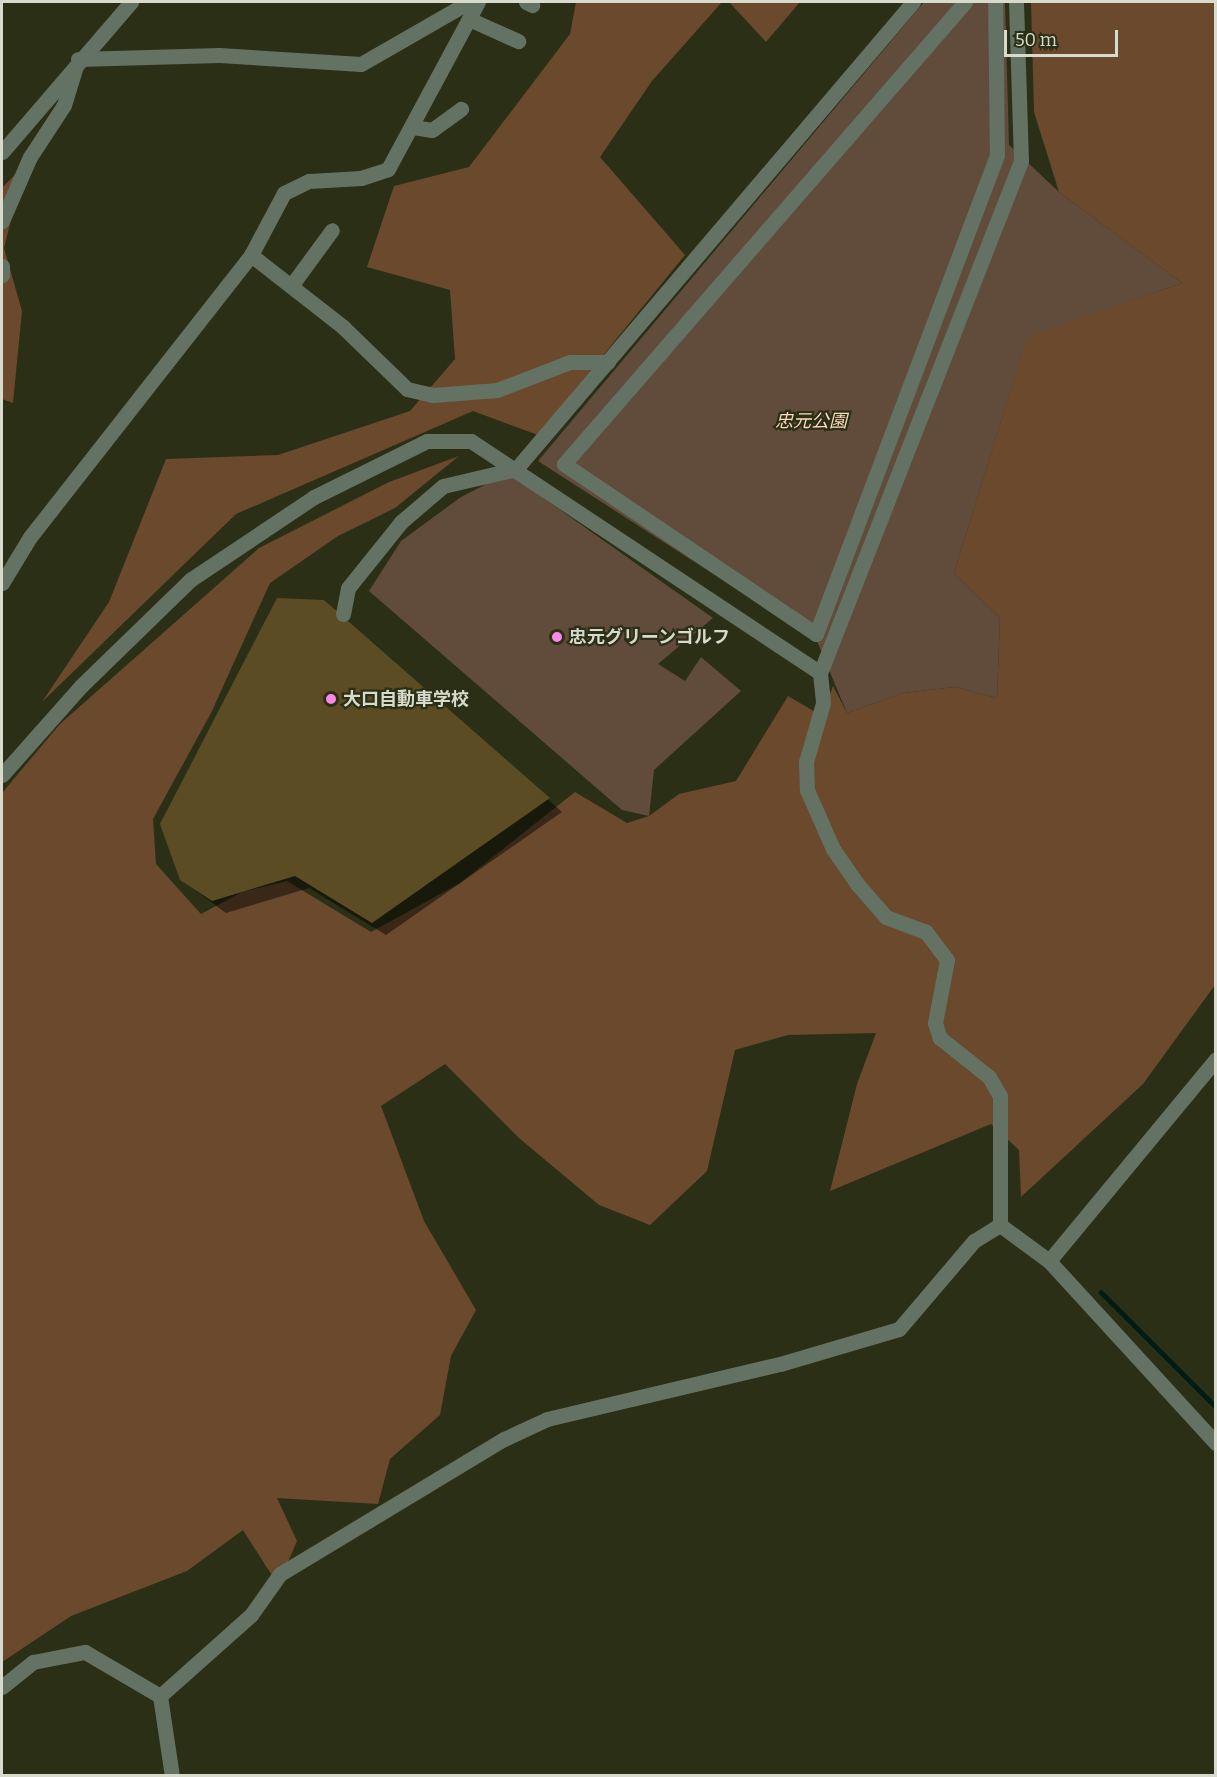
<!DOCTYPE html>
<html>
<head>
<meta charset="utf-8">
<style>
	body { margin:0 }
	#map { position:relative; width:1217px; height:1777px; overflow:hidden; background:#2b2f16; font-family:Bitter,"Noto Sans JP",serif }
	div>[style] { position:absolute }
	.green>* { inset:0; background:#614c3c }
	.forest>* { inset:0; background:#6b492d }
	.shadow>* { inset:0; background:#0007 }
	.stream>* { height:4.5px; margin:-2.25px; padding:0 2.25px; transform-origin:2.25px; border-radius:2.25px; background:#011c15 }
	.building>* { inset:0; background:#5c4c23 }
	.minor>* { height:15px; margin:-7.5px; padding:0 7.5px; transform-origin:7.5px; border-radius:7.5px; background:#647264 }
	.dots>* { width:16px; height:16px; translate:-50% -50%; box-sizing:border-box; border:3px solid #2b2f16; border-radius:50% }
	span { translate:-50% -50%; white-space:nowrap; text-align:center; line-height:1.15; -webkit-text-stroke:4.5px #2b2f16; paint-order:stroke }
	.park-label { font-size:18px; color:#fcd8bc; font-style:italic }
	.poi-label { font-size:18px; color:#d8dbcc; font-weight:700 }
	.left { translate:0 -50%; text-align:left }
	.frame { position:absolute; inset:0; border:3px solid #d8dbcc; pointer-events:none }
	.scale { position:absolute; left:1004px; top:30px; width:114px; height:27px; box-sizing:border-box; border:3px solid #d8dbcc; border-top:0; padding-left:8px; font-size:18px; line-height:21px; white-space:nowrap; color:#d8dbcc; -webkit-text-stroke:4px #2b2f16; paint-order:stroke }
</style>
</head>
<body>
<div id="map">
	<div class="green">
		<div style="clip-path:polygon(924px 2px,1005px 2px,1009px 145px,1059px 192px,1182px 283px,1027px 338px,954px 573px,1000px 618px,997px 698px,955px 687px,903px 693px,847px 713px,817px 641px,538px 461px)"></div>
		<div style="clip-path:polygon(508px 473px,713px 618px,658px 664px,685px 681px,701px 657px,741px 691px,654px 770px,649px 816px,622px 810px,369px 591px,401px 541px,461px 497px)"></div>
	</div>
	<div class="forest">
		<div style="clip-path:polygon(576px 2px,722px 2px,652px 81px,600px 157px,685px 255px,538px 435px,473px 411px,236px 514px,42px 702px,109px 602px,166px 459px,278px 455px,410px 411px,455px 359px,450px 290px,367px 267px,394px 186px,469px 167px,570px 34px)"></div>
		<div style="clip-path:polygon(729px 2px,800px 2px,766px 42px)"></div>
		<div style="clip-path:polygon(1031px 2px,1215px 2px,1215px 985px,1143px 1084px,1021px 1197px,1019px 1150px,991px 1124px,830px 1191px,857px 1084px,876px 1033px,788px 1035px,735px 1050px,707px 1171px,650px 1225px,599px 1205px,519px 1138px,445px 1064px,381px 1106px,424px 1221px,476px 1310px,451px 1356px,440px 1415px,390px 1459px,378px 1504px,277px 1498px,297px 1541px,278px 1585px,243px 1530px,187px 1571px,71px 1616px,2px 1662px,2px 793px,60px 724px,259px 548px,389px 482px,459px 456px,395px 508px,338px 536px,270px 583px,211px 713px,153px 819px,156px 864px,201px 914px,242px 892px,287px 881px,371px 932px,460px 883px,575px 792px,627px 823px,649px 816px,679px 794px,736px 781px,788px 696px,822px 716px,833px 686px,847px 713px,903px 693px,955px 687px,997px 698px,1000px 618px,954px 573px,1027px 337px,1182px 283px,1059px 192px,1034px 112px)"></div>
		<div style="clip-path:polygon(25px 164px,4px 248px,22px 311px,13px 403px,2px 399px,2px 188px)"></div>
	</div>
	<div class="shadow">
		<div style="clip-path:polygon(323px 601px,562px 812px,386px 935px,309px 888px,226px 913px,181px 880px)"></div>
	</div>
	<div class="stream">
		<div style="left:1101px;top:1292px;width:163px;rotate:45deg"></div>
	</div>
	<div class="building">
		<div style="clip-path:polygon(277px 598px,324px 600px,550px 798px,372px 923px,295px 876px,212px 901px,180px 880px,160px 824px)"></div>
	</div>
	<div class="minor">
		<div style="left:526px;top:2px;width:7px;rotate:27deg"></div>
		<div style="left:965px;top:2px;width:612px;rotate:130.96deg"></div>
		<div style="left:564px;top:464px;width:304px;rotate:34deg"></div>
		<div style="left:816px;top:634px;width:512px;rotate:-69.3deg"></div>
		<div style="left:997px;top:155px;width:153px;rotate:-90.7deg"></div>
		<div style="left:1016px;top:2px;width:159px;rotate:88.2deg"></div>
		<div style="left:1021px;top:161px;width:550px;rotate:111.43deg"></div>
		<div style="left:820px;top:673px;width:30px;rotate:84deg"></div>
		<div style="left:823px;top:703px;width:61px;rotate:106.1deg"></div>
		<div style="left:806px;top:762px;width:28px;rotate:88deg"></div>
		<div style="left:807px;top:790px;width:64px;rotate:66.2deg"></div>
		<div style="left:833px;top:849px;width:44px;rotate:55.2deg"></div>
		<div style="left:858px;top:885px;width:43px;rotate:48.8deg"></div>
		<div style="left:886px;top:917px;width:43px;rotate:20.6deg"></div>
		<div style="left:926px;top:932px;width:35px;rotate:53deg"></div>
		<div style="left:947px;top:960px;width:64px;rotate:100.8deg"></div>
		<div style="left:935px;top:1023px;width:16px;rotate:72deg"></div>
		<div style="left:940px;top:1038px;width:63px;rotate:38.5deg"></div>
		<div style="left:989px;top:1077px;width:22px;rotate:60deg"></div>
		<div style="left:1000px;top:1096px;width:129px;rotate:90deg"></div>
		<div style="left:1000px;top:1225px;width:61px;rotate:36.3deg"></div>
		<div style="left:1049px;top:1261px;width:247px;rotate:47.5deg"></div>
		<div style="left:469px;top:19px;width:54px;rotate:24.2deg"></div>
		<div style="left:78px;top:59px;width:141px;rotate:-1.6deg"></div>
		<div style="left:219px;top:55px;width:142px;rotate:3.6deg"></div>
		<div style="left:361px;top:64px;width:125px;rotate:-29.9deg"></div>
		<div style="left:413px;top:127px;width:19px;rotate:9deg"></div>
		<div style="left:432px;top:130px;width:36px;rotate:-36deg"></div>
		<div style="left:2px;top:152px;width:198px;rotate:-49.3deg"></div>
		<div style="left:2px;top:221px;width:70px;rotate:-66.4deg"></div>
		<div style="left:30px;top:157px;width:62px;rotate:-56.8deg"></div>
		<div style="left:64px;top:105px;width:39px;rotate:-73deg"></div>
		<div style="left:251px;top:255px;width:117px;rotate:38deg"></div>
		<div style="left:343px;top:327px;width:89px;rotate:44.1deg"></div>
		<div style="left:407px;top:389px;width:27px;rotate:13deg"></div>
		<div style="left:433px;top:395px;width:64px;rotate:-4.5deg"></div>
		<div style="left:497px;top:390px;width:78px;rotate:-21deg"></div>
		<div style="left:570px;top:362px;width:38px"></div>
		<div style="left:2px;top:266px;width:9px;rotate:90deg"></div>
		<div style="left:291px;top:286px;width:69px;rotate:-53.8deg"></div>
		<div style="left:2px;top:583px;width:54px;rotate:-58.7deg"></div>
		<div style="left:30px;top:537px;width:358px;rotate:-51.9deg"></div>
		<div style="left:251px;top:255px;width:70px;rotate:-62deg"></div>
		<div style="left:284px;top:193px;width:28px;rotate:-26deg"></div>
		<div style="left:309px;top:181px;width:52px;rotate:-3.3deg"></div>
		<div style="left:361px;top:178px;width:28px;rotate:-18deg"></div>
		<div style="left:388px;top:169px;width:190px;rotate:-61.7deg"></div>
		<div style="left:343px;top:614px;width:26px;rotate:-79deg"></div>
		<div style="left:348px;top:588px;width:85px;rotate:-51.2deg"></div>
		<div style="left:401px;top:522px;width:55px;rotate:-40.6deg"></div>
		<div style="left:443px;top:486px;width:75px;rotate:-13.1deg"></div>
		<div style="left:516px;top:469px;width:613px;rotate:-49.63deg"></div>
		<div style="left:2px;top:775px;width:119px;rotate:-48.4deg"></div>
		<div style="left:81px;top:686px;width:152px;rotate:-44.2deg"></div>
		<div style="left:190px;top:580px;width:149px;rotate:-33.8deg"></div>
		<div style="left:314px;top:497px;width:126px;rotate:-26.4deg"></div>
		<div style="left:427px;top:441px;width:44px"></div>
		<div style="left:471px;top:441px;width:419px;rotate:33.6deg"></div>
		<div style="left:1049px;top:1261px;width:262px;rotate:-50.4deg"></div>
		<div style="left:2px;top:1687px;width:40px;rotate:-39deg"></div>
		<div style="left:33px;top:1662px;width:53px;rotate:-10.9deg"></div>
		<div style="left:85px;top:1652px;width:87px;rotate:30.4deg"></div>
		<div style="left:160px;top:1696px;width:122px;rotate:-41.7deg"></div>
		<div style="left:251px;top:1615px;width:50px;rotate:-54.7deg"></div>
		<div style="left:280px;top:1574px;width:262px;rotate:-31.1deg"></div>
		<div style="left:504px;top:1439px;width:47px;rotate:-24.9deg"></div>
		<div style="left:547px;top:1419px;width:239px;rotate:-13.3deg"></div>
		<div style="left:780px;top:1364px;width:124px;rotate:-16.4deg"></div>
		<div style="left:899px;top:1329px;width:116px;rotate:-49.6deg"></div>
		<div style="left:974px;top:1241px;width:31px;rotate:-32deg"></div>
		<div style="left:160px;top:1696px;width:81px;rotate:81.5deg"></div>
	</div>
	<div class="dots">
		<div style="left:557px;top:637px;background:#fb87e6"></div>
		<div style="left:331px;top:699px;background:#fb87e6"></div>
	</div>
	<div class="park-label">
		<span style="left:811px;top:421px">忠元公園</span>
	</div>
	<div class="poi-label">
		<span class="left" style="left:569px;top:637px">忠元グリーンゴルフ</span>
		<span class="left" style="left:343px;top:699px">大口自動車学校</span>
	</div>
	<div class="frame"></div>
	<div class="scale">50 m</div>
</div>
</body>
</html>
